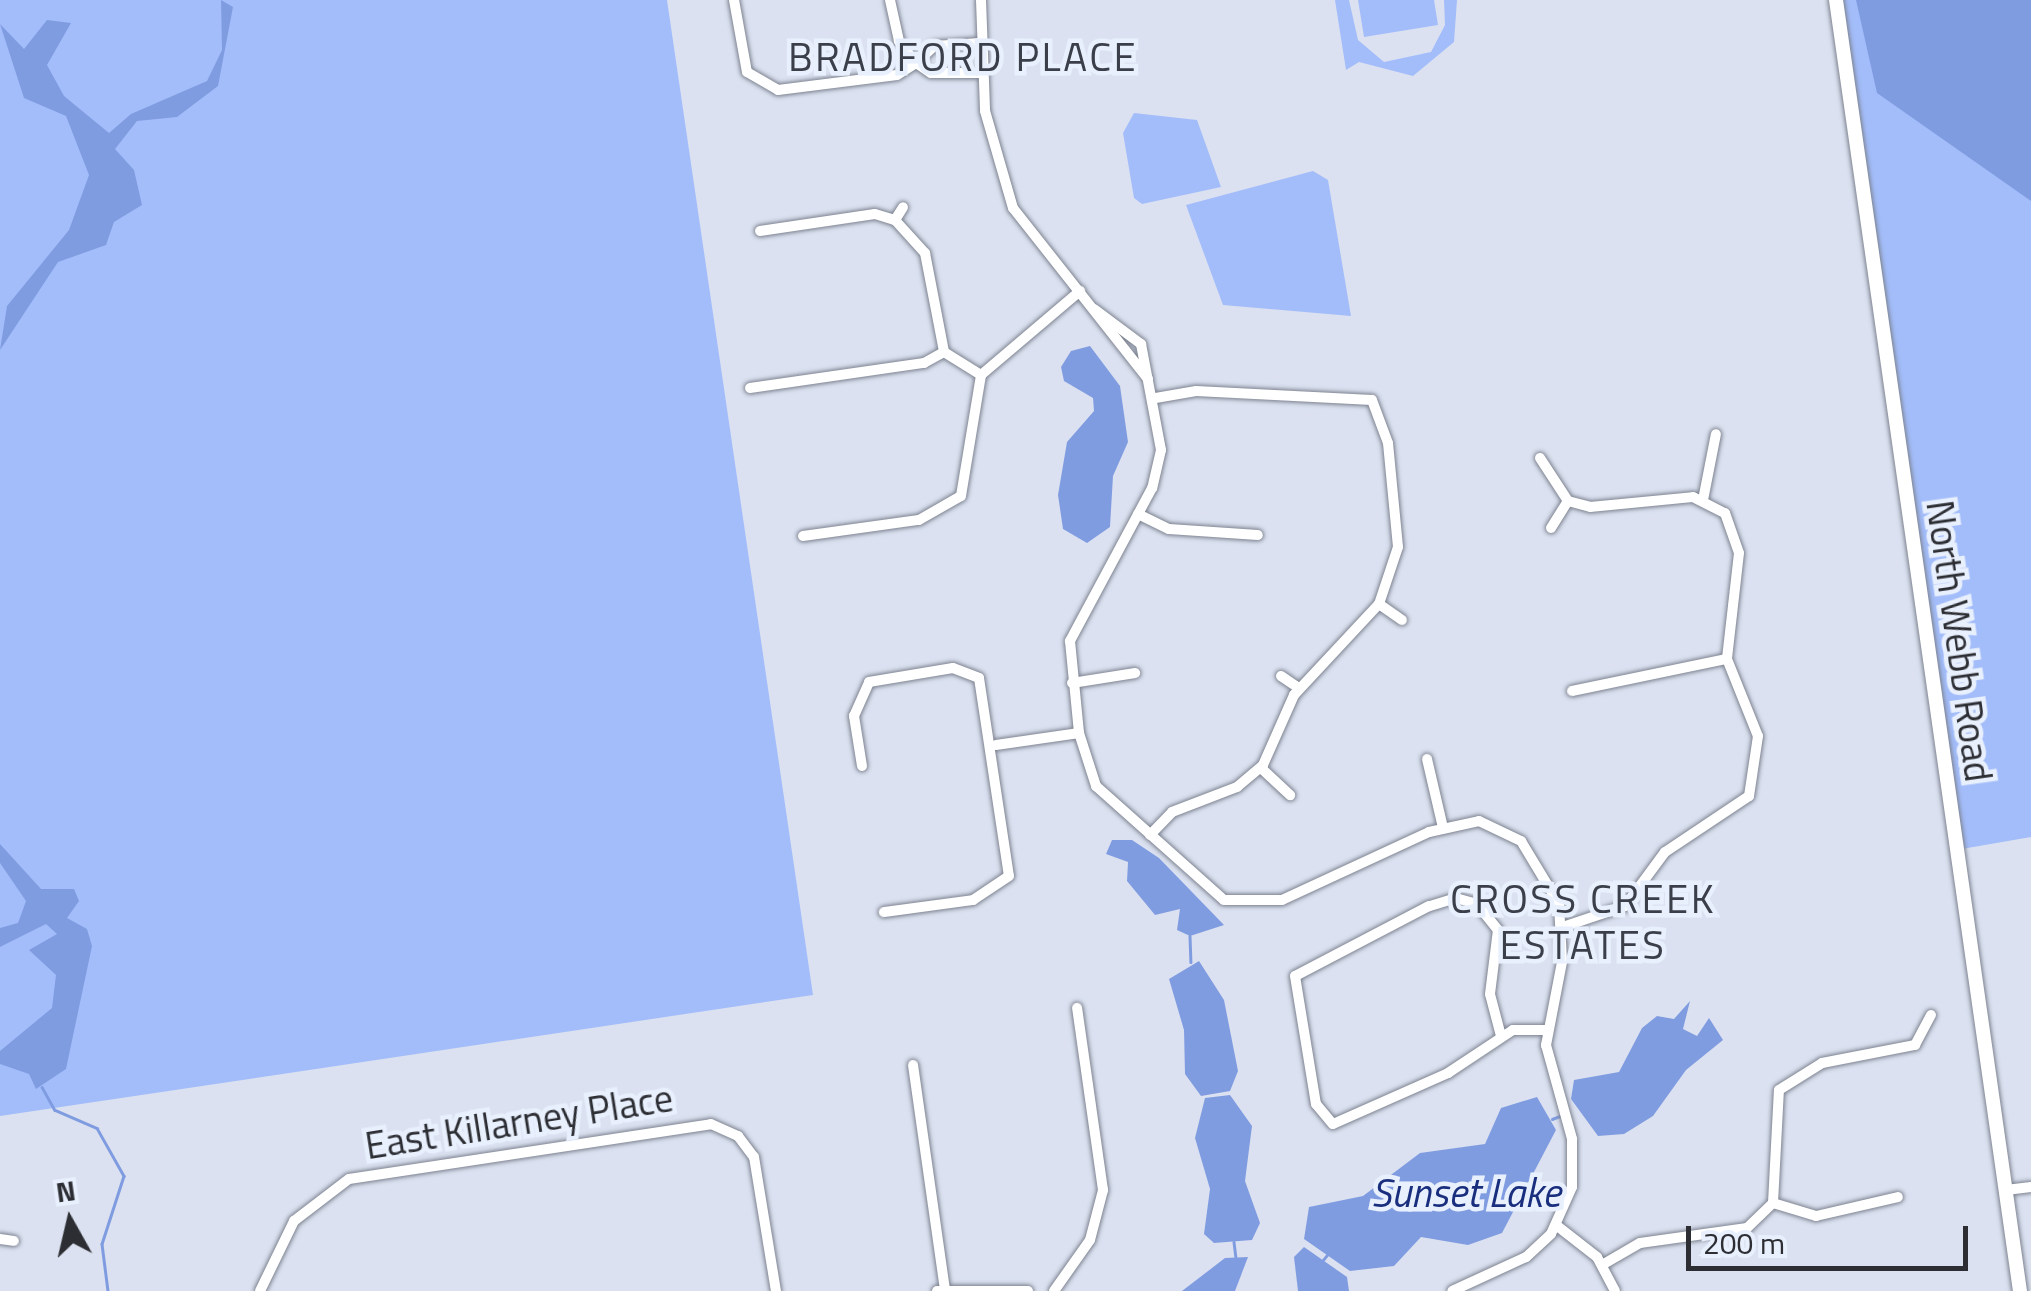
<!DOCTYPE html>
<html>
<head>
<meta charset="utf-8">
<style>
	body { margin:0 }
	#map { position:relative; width:2031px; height:1291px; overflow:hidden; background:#dbe1f0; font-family:"Titillium Web",sans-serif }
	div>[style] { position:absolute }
	.green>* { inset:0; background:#a3bdfa }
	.water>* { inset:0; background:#809ce1 }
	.stream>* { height:2.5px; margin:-1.25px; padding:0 1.25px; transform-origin:1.25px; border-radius:1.25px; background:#809ce1 }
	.roads { filter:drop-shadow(0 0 2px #7d8390) drop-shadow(0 0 2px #7d8390) }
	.street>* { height:10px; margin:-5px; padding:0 5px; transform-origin:5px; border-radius:5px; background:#fff }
	.secondary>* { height:14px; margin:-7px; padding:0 7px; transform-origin:7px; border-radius:7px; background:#fff }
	span { translate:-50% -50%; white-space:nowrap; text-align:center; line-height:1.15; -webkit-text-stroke:9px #e8effd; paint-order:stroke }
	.street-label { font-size:38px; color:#2c2e33 }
	.neighbourhood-label { font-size:40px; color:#3a3f4a; letter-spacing:2.5px }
	.water-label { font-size:40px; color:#192f7e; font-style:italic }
	.north { position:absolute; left:20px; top:1171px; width:100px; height:100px; -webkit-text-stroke:8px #e8effd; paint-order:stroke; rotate:352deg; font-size:28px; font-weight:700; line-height:40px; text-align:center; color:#2c2e33 }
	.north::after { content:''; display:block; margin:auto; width:35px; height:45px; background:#2c2e33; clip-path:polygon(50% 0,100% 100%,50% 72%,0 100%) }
	.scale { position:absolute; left:1686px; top:1226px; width:282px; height:45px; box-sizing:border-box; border:5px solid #2c2e33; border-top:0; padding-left:12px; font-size:30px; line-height:35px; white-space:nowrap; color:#2c2e33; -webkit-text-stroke:8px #e8effd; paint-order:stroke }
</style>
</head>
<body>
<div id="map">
	<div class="green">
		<div style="clip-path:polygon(0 0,667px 0,813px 995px,0 1116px)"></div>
		<div style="clip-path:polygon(1335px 0,1349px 0,1358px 40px,1384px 62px,1431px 52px,1445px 25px,1444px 0,1457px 0,1454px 42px,1413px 76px,1359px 62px,1346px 70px)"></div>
		<div style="clip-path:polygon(1358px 0,1434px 0,1438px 25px,1364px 37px)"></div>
		<div style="clip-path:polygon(1837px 0,2031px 0,2031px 837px,1956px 850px)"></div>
		<div style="clip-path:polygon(1134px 113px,1197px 120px,1221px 187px,1142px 204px,1134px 198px,1123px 133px)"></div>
		<div style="clip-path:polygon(1313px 171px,1328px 180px,1351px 316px,1223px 305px,1186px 205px)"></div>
	</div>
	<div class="water">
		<div style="clip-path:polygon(221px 0,233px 7px,218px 86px,177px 117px,137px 121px,115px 149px,134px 170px,142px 205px,114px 222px,106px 245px,58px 262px,0 350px,7px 306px,69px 230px,89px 175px,66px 116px,24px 98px,0 24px,24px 49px,47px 20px,71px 23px,47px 65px,64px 96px,109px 133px,131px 114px,207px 81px,222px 50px)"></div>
		<div style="clip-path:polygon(1856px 0,2031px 0,2031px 201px,1877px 93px)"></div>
		<div style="clip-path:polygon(1090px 346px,1120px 386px,1128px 442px,1113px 476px,1110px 527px,1087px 543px,1063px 529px,1058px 495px,1067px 442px,1094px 411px,1093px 398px,1064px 381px,1061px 367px,1071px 351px)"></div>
		<div style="clip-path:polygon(1112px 840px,1132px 840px,1159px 858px,1224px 925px,1190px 936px,1177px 930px,1180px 909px,1155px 915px,1127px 881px,1128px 862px,1106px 854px)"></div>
		<div style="clip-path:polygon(0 844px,41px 889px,74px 889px,79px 901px,67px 918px,87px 929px,92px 946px,66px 1069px,36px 1089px,29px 1074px,0 1064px,0 1051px,52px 1008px,56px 975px,29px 950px,57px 934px,46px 924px,0 947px,0 928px,18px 923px,26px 901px,0 863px)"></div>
		<div style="clip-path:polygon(1199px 961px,1224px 1000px,1238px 1071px,1230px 1091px,1201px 1096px,1185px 1074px,1184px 1030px,1169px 979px)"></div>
		<div style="clip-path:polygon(1690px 1001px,1683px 1029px,1697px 1036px,1709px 1018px,1723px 1040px,1686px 1070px,1653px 1116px,1624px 1134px,1598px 1136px,1571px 1099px,1574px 1080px,1619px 1072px,1642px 1028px,1657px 1016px,1674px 1019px)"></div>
		<div style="clip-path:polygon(1230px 1095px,1252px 1126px,1245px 1181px,1260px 1223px,1252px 1240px,1214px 1243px,1204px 1234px,1210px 1189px,1195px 1138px,1205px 1098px)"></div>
		<div style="clip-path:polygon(1537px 1097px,1556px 1130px,1502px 1233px,1468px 1245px,1421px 1237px,1394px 1266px,1350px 1271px,1304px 1239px,1309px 1207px,1363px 1196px,1420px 1153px,1485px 1144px,1501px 1108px)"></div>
		<div style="clip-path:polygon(1304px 1247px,1347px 1277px,1349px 1291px,1298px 1291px,1294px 1257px)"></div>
		<div style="clip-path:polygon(1248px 1257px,1235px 1291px,1182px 1291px,1225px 1258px)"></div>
	</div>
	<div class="stream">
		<div style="left:1190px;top:936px;width:26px;rotate:88deg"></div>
		<div style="left:42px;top:1087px;width:26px;rotate:61deg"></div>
		<div style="left:55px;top:1110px;width:46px;rotate:23.2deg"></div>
		<div style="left:97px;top:1128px;width:55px;rotate:60.6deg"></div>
		<div style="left:124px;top:1176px;width:71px;rotate:107.9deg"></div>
		<div style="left:102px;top:1244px;width:47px;rotate:82.7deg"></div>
		<div style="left:1552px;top:1119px;width:9px;rotate:-21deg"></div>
		<div style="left:1234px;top:1242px;width:16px;rotate:83deg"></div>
		<div style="left:1323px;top:1260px;width:6px;rotate:-51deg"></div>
	</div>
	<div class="roads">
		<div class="street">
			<div style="left:734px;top:0;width:73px;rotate:79.8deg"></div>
			<div style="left:747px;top:72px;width:36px;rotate:30deg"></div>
			<div style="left:778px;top:90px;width:120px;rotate:-7.2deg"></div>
			<div style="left:897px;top:75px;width:22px;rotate:-32deg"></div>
			<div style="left:916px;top:63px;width:28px;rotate:-128deg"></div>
			<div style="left:899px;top:41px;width:42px;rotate:-102.4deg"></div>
			<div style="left:981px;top:0;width:111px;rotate:87.9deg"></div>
			<div style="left:985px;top:111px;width:101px;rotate:73.9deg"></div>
			<div style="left:1013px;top:208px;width:218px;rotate:51.7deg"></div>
			<div style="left:981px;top:73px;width:50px;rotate:180deg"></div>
			<div style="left:931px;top:73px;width:18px;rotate:-146deg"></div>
			<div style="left:916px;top:63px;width:25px;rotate:-43deg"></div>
			<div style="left:934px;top:46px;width:47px;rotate:-3.7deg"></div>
			<div style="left:895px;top:220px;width:15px;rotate:-58deg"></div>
			<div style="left:760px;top:231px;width:116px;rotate:-8.4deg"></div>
			<div style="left:875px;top:214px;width:21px;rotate:17deg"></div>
			<div style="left:895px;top:220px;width:45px;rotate:47.7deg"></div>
			<div style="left:925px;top:253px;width:101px;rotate:79.1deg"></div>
			<div style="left:944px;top:352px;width:44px;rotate:31.9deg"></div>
			<div style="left:1094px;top:309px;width:59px;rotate:36.7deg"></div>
			<div style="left:1141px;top:344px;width:108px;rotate:79.3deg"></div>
			<div style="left:1161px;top:450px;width:39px;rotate:103deg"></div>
			<div style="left:1152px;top:488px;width:174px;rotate:118.2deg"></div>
			<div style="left:1070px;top:641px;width:92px;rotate:84.4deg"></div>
			<div style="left:1079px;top:733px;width:56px;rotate:72.2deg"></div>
			<div style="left:1096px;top:786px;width:171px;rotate:41.7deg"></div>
			<div style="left:1224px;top:900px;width:58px"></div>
			<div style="left:1282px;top:900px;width:162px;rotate:-24.8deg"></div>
			<div style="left:1429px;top:832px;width:51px;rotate:-12.4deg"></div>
			<div style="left:1479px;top:821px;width:47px;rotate:25.5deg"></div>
			<div style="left:1521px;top:841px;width:74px;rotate:58.9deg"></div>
			<div style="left:1559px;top:904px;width:58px;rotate:87deg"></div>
			<div style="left:1562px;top:962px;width:85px;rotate:100.9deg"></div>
			<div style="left:1546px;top:1045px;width:98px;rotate:74.5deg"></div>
			<div style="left:1572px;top:1139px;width:48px;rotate:90deg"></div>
			<div style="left:1572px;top:1187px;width:51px;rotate:114.1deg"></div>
			<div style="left:1551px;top:1234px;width:34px;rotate:137deg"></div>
			<div style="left:1526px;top:1257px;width:81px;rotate:155.3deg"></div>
			<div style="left:750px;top:388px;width:176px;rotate:-8.2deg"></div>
			<div style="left:924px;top:363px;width:23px;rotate:-29deg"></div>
			<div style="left:1540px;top:458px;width:51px;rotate:56.9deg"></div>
			<div style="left:1568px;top:501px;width:23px;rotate:15deg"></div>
			<div style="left:1590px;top:507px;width:103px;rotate:-5.5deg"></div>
			<div style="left:1693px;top:497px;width:36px;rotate:27deg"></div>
			<div style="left:1725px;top:513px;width:42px;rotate:70.7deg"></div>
			<div style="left:1739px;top:553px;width:107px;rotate:96.5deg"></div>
			<div style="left:1727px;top:659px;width:83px;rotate:68.1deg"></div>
			<div style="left:1758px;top:736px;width:61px;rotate:98.5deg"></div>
			<div style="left:1749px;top:796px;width:101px;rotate:146.3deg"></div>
			<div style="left:1665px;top:852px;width:67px;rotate:126.5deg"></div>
			<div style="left:1625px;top:906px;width:65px;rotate:161.3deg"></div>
			<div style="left:1703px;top:500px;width:67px;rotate:-78.9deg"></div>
			<div style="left:1138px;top:514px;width:34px;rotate:26deg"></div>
			<div style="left:1169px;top:529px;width:89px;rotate:3.9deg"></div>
			<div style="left:1551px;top:528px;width:32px;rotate:-58deg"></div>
			<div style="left:803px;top:536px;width:117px;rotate:-7.9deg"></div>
			<div style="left:919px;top:520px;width:48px;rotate:-29.7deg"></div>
			<div style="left:961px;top:496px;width:123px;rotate:-80.6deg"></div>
			<div style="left:981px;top:375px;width:130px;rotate:-40.3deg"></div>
			<div style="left:1379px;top:604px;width:28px;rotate:35deg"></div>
			<div style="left:1281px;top:676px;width:22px;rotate:34deg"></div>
			<div style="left:1072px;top:683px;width:64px;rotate:-9deg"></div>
			<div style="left:1572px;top:691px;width:158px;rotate:-11.7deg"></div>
			<div style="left:996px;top:745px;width:84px;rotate:-8.2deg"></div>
			<div style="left:1427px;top:759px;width:71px;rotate:76.9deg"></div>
			<div style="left:862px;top:766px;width:51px;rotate:-99.1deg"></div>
			<div style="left:854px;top:716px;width:37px;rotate:-66deg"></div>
			<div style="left:869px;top:682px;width:85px;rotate:-9.5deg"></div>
			<div style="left:953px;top:668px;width:28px;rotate:21deg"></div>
			<div style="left:979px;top:678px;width:200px;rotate:81.4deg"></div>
			<div style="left:1009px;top:876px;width:43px;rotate:146.3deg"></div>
			<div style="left:973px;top:900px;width:90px;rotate:172.3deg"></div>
			<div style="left:1261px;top:768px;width:40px;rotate:43deg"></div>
			<div style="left:1150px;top:835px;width:32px;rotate:-46deg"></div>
			<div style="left:1172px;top:812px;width:70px;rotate:-21deg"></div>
			<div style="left:1237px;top:787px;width:34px;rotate:-40deg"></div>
			<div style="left:1263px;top:765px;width:77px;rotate:-66.1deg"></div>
			<div style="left:1294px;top:695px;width:125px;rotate:-47deg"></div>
			<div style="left:1379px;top:604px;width:60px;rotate:-71.6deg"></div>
			<div style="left:1398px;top:547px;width:104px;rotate:-95.5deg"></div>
			<div style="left:1388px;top:443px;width:46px;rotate:-110.4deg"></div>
			<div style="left:1372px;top:400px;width:176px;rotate:-177.1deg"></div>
			<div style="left:1196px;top:391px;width:41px;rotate:170.1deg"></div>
			<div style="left:1501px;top:1036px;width:43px;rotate:-104.7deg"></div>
			<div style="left:1490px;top:994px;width:64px;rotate:-82.9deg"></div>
			<div style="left:1498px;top:930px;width:33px;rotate:-129deg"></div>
			<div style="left:1477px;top:904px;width:22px;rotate:-164deg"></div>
			<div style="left:1456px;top:898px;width:28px;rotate:163deg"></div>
			<div style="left:1429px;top:906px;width:151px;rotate:152.4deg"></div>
			<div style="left:1295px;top:976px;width:130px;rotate:80.7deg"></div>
			<div style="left:1316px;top:1104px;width:26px;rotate:50deg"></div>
			<div style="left:1333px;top:1124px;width:126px;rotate:-23.9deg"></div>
			<div style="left:1448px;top:1073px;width:78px;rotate:-33.5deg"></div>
			<div style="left:1513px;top:1030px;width:33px"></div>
			<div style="left:913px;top:1065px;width:227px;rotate:81.9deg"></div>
			<div style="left:2006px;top:1190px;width:25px;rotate:-7deg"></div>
			<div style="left:1773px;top:1203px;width:45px;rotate:16.8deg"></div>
			<div style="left:1816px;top:1216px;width:84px;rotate:-13deg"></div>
			<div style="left:1556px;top:1225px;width:52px;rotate:38deg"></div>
			<div style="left:1597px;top:1257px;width:38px;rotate:62deg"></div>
			<div style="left:0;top:1239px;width:14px;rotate:8deg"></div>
			<div style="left:1602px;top:1265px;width:44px;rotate:-30.1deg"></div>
			<div style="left:1640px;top:1243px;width:108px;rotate:-8deg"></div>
			<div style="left:1747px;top:1228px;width:36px;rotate:-44deg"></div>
			<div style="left:1773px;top:1203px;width:113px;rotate:-87deg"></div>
			<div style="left:1779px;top:1090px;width:51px;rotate:-32.1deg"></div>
			<div style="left:1822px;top:1063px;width:95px;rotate:-11deg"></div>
			<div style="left:1915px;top:1045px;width:34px;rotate:-62deg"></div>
			<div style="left:260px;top:1291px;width:78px;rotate:-64.1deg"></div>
			<div style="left:294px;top:1221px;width:69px;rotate:-37.4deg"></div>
			<div style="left:349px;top:1179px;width:366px;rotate:-8.6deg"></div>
			<div style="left:711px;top:1124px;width:30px;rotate:24deg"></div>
			<div style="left:738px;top:1136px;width:26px;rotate:53deg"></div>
			<div style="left:754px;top:1157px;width:136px;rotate:80.7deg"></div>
			<div style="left:937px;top:1291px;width:91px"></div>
			<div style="left:1054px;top:1291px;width:62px;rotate:-54.8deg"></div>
			<div style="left:1090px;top:1240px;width:52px;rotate:-75.4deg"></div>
			<div style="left:1103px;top:1190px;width:184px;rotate:-98.1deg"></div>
		</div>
		<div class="secondary">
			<div style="left:1836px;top:0;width:1304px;rotate:81.89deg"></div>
		</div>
	</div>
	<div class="street-label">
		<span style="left:1959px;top:641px;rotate:82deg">North Webb Road</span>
		<span style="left:519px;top:1122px;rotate:-9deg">East Killarney Place</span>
	</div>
	<div class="neighbourhood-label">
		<span style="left:963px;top:57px">BRADFORD PLACE</span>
		<span style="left:1583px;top:922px">CROSS CREEK<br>ESTATES</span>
	</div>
	<div class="water-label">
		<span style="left:1466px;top:1193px">Sunset Lake</span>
	</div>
	<div class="north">N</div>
	<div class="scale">200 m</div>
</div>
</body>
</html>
